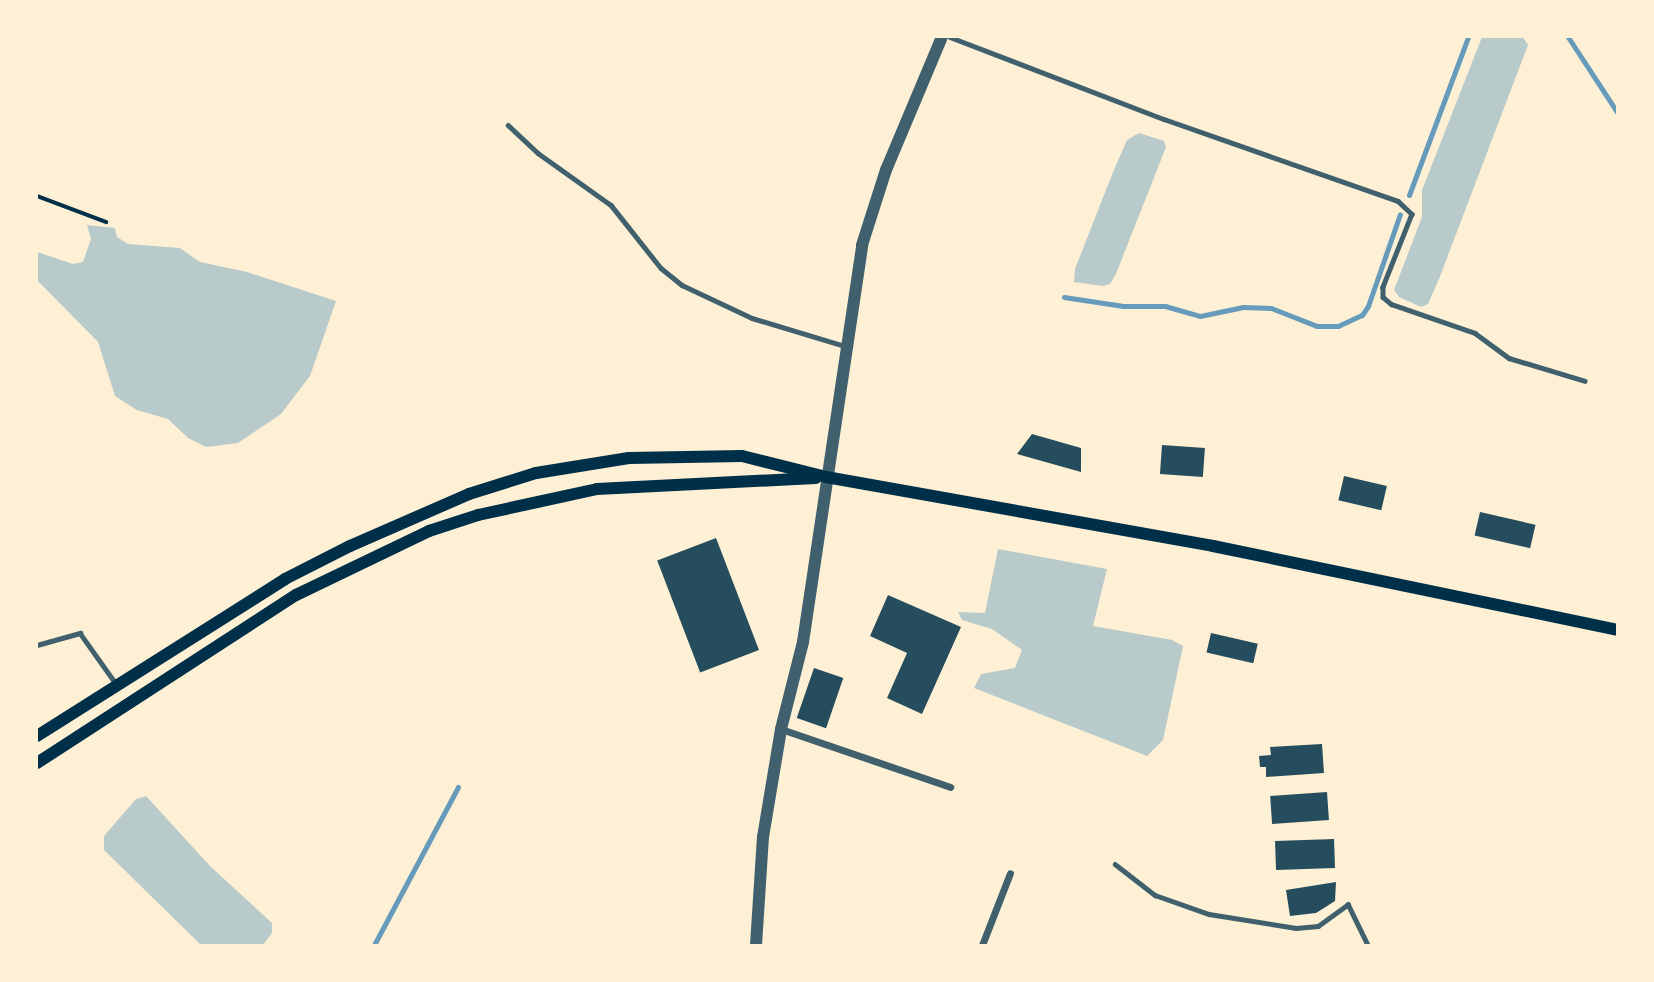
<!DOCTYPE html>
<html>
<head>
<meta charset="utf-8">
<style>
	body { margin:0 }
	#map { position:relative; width:1654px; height:982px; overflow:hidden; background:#fdf0d5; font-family:"PT Serif",serif }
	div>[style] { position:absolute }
	.green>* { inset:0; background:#b9caca }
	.stream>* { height:5px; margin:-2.5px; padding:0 2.5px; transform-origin:2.5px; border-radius:2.5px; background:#669bbc }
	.building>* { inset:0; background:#264d5e; transform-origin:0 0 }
	.path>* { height:3.5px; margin:-1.75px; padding:0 1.75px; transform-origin:1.75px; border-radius:1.75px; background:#003049 }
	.service>* { height:4.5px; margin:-2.25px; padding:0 2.25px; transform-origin:2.25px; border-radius:2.25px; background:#3f606c }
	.minor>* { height:7px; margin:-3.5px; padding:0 3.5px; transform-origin:3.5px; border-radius:3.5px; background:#3f606c }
	.tertiary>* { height:12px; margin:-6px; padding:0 6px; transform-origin:6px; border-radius:6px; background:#3f606c }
	.secondary>* { height:12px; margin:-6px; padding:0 6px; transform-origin:6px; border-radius:6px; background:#003049 }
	span { translate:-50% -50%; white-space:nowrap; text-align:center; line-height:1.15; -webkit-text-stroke:7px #fdf0d5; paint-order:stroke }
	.frame { position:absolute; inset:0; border:38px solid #fdf0d5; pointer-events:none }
</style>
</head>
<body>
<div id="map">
	<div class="green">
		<div style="clip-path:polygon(1482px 37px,1523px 37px,1528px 45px,1439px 279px,1428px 304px,1421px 307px,1399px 297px,1394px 290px,1422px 217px,1422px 190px)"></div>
		<div style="clip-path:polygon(1139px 133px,1164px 141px,1166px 147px,1116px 274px,1110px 284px,1103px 286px,1074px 282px,1075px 269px,1113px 172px,1127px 140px)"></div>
		<div style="clip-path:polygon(87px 225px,115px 228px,117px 237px,128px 244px,180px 248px,200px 262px,247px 272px,336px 301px,310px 376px,281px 414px,238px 443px,206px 447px,188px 438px,168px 419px,137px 410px,115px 396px,98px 342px,37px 280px,37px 252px,73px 264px,83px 262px,91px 239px)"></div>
		<div style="clip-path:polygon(998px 549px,1107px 569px,1093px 626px,1172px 640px,1183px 646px,1163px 740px,1147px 756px,974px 688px,981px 674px,1015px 668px,1022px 650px,992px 629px,962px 620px,958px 612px,985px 613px)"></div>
		<div style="clip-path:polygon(146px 796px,210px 866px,272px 923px,272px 933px,263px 945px,201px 945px,104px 850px,104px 836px,136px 799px)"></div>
	</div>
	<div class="stream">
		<div style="left:1568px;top:37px;width:90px;rotate:56.8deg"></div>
		<div style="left:1409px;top:195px;width:169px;rotate:-69.5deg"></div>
		<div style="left:1064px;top:297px;width:60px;rotate:8.7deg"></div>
		<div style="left:1123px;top:306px;width:42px"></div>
		<div style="left:1165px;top:306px;width:36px;rotate:16deg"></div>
		<div style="left:1200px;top:316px;width:44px;rotate:-11.8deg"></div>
		<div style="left:1243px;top:307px;width:28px;rotate:2deg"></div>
		<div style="left:1271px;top:308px;width:49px;rotate:21.4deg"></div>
		<div style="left:1317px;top:326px;width:21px"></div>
		<div style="left:1338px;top:326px;width:26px;rotate:-25deg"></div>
		<div style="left:1362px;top:315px;width:11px;rotate:-56deg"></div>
		<div style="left:1368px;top:306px;width:97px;rotate:-70.8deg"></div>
		<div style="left:374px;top:945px;width:179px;rotate:-62deg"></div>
	</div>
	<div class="building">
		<div style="clip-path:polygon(1032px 434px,1081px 448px,1081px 472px,1017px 454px)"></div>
		<div style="left:1162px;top:445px;width:43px;height:29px;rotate:4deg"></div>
		<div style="left:1344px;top:476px;width:44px;height:25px;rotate:13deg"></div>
		<div style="left:1480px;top:512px;width:57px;height:24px;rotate:13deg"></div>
		<div style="left:716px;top:538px;width:120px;height:63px;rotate:69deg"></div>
		<div style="clip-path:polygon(888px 595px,961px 627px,922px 714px,887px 698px,907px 653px,870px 636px)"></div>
		<div style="left:1211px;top:633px;width:48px;height:20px;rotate:13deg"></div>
		<div style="left:814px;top:668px;width:31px;height:53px;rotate:19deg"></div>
		<div style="clip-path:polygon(1322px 744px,1324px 773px,1266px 777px,1266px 767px,1260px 767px,1259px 756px,1271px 755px,1270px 747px)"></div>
		<div style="left:1327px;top:792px;width:28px;height:57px;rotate:86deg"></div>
		<div style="left:1334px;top:839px;width:29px;height:59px;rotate:88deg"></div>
		<div style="clip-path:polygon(1336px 882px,1335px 901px,1316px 913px,1290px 916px,1286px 890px)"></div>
	</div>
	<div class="path">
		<div style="left:37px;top:196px;width:74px;rotate:20.6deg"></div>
	</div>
	<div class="service">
		<div style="left:950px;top:37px;width:229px;rotate:21deg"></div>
		<div style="left:1164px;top:119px;width:248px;rotate:19.3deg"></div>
		<div style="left:1398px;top:201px;width:19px;rotate:43deg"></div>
		<div style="left:1412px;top:214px;width:79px;rotate:111.7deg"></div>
		<div style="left:1383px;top:287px;width:10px;rotate:90deg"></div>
		<div style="left:1383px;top:297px;width:11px;rotate:41deg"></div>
		<div style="left:1391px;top:304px;width:89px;rotate:19deg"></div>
		<div style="left:1475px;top:333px;width:42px;rotate:36.3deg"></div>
		<div style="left:1509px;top:358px;width:79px;rotate:16.8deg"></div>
		<div style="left:508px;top:125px;width:41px;rotate:43deg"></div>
		<div style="left:538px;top:153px;width:90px;rotate:35.5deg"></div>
		<div style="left:611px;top:205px;width:80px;rotate:51.6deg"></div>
		<div style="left:661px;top:268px;width:27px;rotate:39deg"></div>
		<div style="left:682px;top:285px;width:77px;rotate:25.2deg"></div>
		<div style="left:752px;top:318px;width:97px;rotate:16.8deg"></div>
		<div style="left:37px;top:645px;width:45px;rotate:-15.6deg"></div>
		<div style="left:80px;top:633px;width:64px;rotate:54.6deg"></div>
		<div style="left:1115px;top:864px;width:51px;rotate:37.8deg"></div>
		<div style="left:1155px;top:895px;width:57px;rotate:19.4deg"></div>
		<div style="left:1209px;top:914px;width:88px;rotate:9.1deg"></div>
		<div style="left:1296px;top:928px;width:22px;rotate:-5deg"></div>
		<div style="left:1318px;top:926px;width:37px;rotate:-36deg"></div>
		<div style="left:1348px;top:904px;width:46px;rotate:64deg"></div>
	</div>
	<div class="minor">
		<div style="left:781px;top:729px;width:179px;rotate:18.9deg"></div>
		<div style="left:982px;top:945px;width:77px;rotate:-68.7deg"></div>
	</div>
	<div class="tertiary">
		<div style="left:756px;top:945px;width:108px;rotate:-86.3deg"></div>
		<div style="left:763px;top:837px;width:109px;rotate:-80.5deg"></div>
		<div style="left:781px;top:729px;width:90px;rotate:-75.8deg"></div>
		<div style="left:803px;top:642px;width:401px;rotate:-81.5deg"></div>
		<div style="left:862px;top:245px;width:79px;rotate:-72.3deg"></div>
		<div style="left:886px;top:170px;width:144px;rotate:-67.2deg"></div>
	</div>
	<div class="secondary">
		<div style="left:37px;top:736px;width:294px;rotate:-32.3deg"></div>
		<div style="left:285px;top:579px;width:73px;rotate:-26.9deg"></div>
		<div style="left:350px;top:546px;width:130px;rotate:-23.6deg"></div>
		<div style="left:469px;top:494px;width:70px;rotate:-17.4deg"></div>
		<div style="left:536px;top:473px;width:94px;rotate:-9.2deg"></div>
		<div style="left:629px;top:458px;width:113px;rotate:-1deg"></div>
		<div style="left:742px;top:456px;width:87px;rotate:14deg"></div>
		<div style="left:826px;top:477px;width:393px;rotate:10.1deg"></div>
		<div style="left:1213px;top:546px;width:413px;rotate:11.7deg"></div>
		<div style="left:37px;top:763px;width:309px;rotate:-33deg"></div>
		<div style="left:296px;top:595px;width:148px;rotate:-25.7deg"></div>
		<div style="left:429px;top:531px;width:52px;rotate:-18.1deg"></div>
		<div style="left:478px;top:515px;width:122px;rotate:-12.3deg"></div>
		<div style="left:597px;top:489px;width:219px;rotate:-2.9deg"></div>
	</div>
	<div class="frame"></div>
</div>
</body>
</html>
